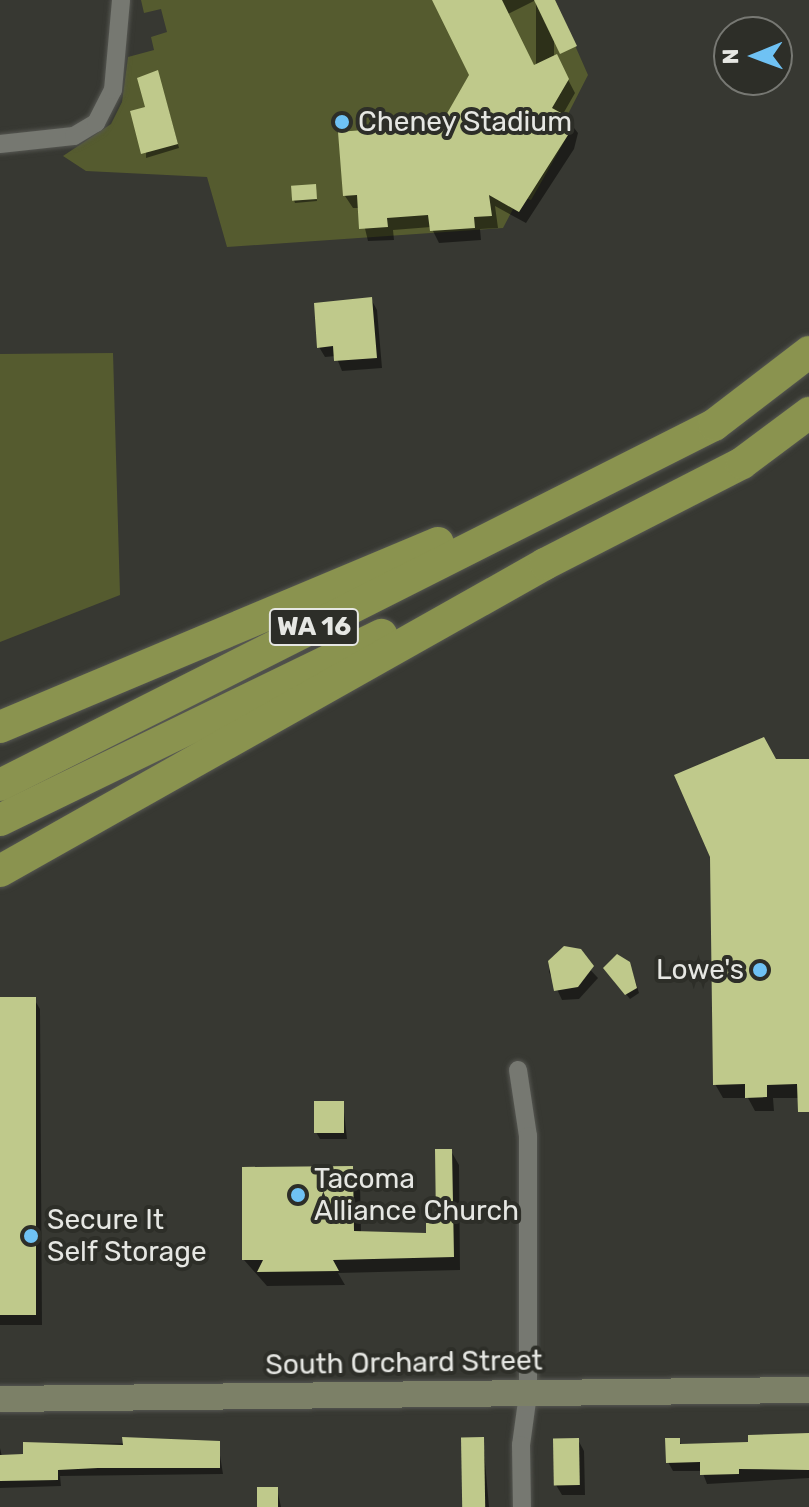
<!DOCTYPE html>
<html>
<head>
<meta charset="utf-8">
<style>
	body { margin:0 }
	#map { position:relative; width:809px; height:1507px; overflow:hidden; background:#373832; font-family:Rubik,sans-serif }
	div>[style] { position:absolute }
	.green>* { inset:0; background:#555b2f }
	.shadow>* { inset:0; background:#0007; transform-origin:0 0 }
	.building>* { inset:0; background:#bfc98b; transform-origin:0 0 }
	.roads { filter:drop-shadow(0 0 2px #565752) drop-shadow(0 0 2px #565752) }
	.street>* { height:18px; margin:-9px; padding:0 9px; transform-origin:9px; border-radius:9px; background:#767871 }
	.secondary>* { height:26px; margin:-13px; padding:0 13px; transform-origin:13px; border-radius:13px; background:#7c8067 }
	.highway>* { height:32px; margin:-16px; padding:0 16px; transform-origin:16px; border-radius:16px; background:#8a934f }
	.dots>* { width:22px; height:22px; translate:-50% -50%; box-sizing:border-box; border:4px solid #2d2e28; border-radius:50% }
	span { translate:-50% -50%; white-space:nowrap; text-align:center; line-height:1.15; -webkit-text-stroke:8px #2d2e28; paint-order:stroke }
	.shield-label span { padding:2px 6px; background:#2d2e28; border:2px solid; border-radius:6px; -webkit-text-stroke-width:0 }
	.shield-label { font-size:26px; color:#e6e7e3; font-weight:700 }
	.poi-label { font-size:28px; color:#e6e7e3 }
	.left { translate:0 -50%; text-align:left }
	.right { translate:-100% -50%; text-align:right }
	.street-label { font-size:28px; color:#e6e7e3 }
	.north { position:absolute; left:713px; top:16px; width:80px; height:80px; box-sizing:border-box; background:#2d2e28; border:2px solid #777873; border-radius:50%; rotate:269deg; font-size:22px; font-weight:700; line-height:32px; text-align:center; color:#e6e7e3 }
	.north::after { content:''; display:block; margin:auto; width:28px; height:36px; background:#6fc2f4; clip-path:polygon(50% 0,100% 100%,50% 72%,0 100%) }
</style>
</head>
<body>
<div id="map">
	<div class="green">
		<div style="clip-path:polygon(141px 0,555px 0,588px 75px,567px 116px,572px 119px,564px 132px,568px 135px,531px 200px,526px 198px,519px 212px,513px 209px,503px 228px,227px 247px,207px 177px,86px 171px,63px 156px,111px 124px,122px 102px,128px 57px,154px 50px,151px 37px,167px 32px,161px 9px,144px 13px)"></div>
		<div style="clip-path:polygon(113px 353px,120px 595px,0 642px,0 354px)"></div>
	</div>
	<div class="shadow">
		<div style="clip-path:polygon(434px 0,536px 0,508px 14px,534px 68px,563px 70px,575px 93px,563px 114px,578px 133px,574px 149px,526px 223px,495px 206px,498px 228px,480px 229px,481px 240px,439px 243px,431px 227px,393px 230px,394px 240px,368px 241px,360px 208px,353px 208px,345px 196px,442px 125px,471px 75px)"></div>
		<div style="left:536px;top:0;width:18px;height:74px"></div>
		<div style="clip-path:polygon(158px 73px,179px 148px,146px 158px,147px 109px)"></div>
		<div style="clip-path:polygon(315px 186px,317px 201px,295px 203px,294px 200px)"></div>
		<div style="clip-path:polygon(371px 299px,377px 310px,382px 368px,342px 371px,336px 356px,325px 357px,319px 347px)"></div>
		<div style="clip-path:polygon(809px 759px,809px 1110px,801px 1098px,773px 1098px,774px 1111px,755px 1111px,748px 1098px,723px 1098px,715px 1084px,775px 761px)"></div>
		<div style="clip-path:polygon(570px 948px,598px 978px,579px 999px,562px 1000px,549px 972px,552px 957px)"></div>
		<div style="clip-path:polygon(613px 958px,632px 970px,639px 993px,630px 999px,605px 968px)"></div>
		<div style="clip-path:polygon(0 999px,34px 999px,40px 1009px,42px 1325px,0 1325px)"></div>
		<div style="clip-path:polygon(343px 1103px,347px 1139px,320px 1139px,316px 1132px)"></div>
		<div style="clip-path:polygon(451px 1151px,459px 1165px,460px 1270px,338px 1273px,345px 1285px,267px 1286px,244px 1260px,352px 1168px,360px 1182px,361px 1233px,428px 1236px,438px 1225px)"></div>
		<div style="clip-path:polygon(809px 1435px,809px 1478px,707px 1484px,702px 1471px,673px 1471px,668px 1462px,679px 1440px,682px 1446px,750px 1444px)"></div>
		<div style="clip-path:polygon(483px 1439px,489px 1507px,464px 1507px)"></div>
		<div style="clip-path:polygon(578px 1440px,584px 1451px,585px 1495px,562px 1495px,556px 1485px)"></div>
		<div style="clip-path:polygon(218px 1443px,223px 1474px,60px 1476px,61px 1486px,0 1488px,0 1448px,2px 1457px,25px 1456px,25px 1444px)"></div>
		<div style="clip-path:polygon(277px 1489px,281px 1507px,259px 1507px)"></div>
	</div>
	<div class="building">
		<div style="clip-path:polygon(432px 0,502px 0,534px 65px,557px 54px,569px 79px,552px 108px,572px 119px,564px 133px,568px 135px,519px 212px,489px 195px,492px 216px,474px 217px,475px 228px,430px 231px,428px 215px,387px 218px,388px 227px,359px 229px,357px 195px,343px 196px,338px 132px,441px 124px,469px 75px)"></div>
		<div style="clip-path:polygon(534px 0,555px 0,577px 46px,560px 54px)"></div>
		<div style="clip-path:polygon(158px 70px,178px 144px,141px 154px,130px 111px,145px 107px,137px 78px)"></div>
		<div style="left:316px;top:184px;width:15px;height:25px;rotate:86deg"></div>
		<div style="clip-path:polygon(372px 297px,377px 358px,334px 361px,333px 346px,317px 348px,314px 303px)"></div>
		<div style="clip-path:polygon(764px 737px,776px 759px,809px 759px,809px 1112px,798px 1112px,797px 1084px,767px 1085px,767px 1097px,745px 1098px,745px 1084px,713px 1085px,710px 857px,674px 775px)"></div>
		<div style="clip-path:polygon(564px 946px,581px 949px,594px 966px,578px 987px,554px 991px,548px 961px)"></div>
		<div style="clip-path:polygon(617px 954px,630px 962px,637px 988px,625px 995px,603px 968px)"></div>
		<div style="left:0;top:997px;width:36px;height:318px"></div>
		<div style="left:314px;top:1101px;width:30px;height:32px"></div>
		<div style="clip-path:polygon(435px 1149px,452px 1149px,454px 1257px,333px 1260px,339px 1271px,257px 1272px,263px 1260px,242px 1260px,242px 1167px,353px 1166px,354px 1231px,426px 1233px,426px 1223px,436px 1223px)"></div>
		<div style="clip-path:polygon(809px 1433px,809px 1470px,739px 1469px,739px 1474px,700px 1475px,700px 1462px,666px 1463px,665px 1438px,680px 1438px,680px 1444px,748px 1442px,748px 1435px)"></div>
		<div style="clip-path:polygon(122px 1437px,220px 1441px,220px 1468px,98px 1468px,58px 1470px,58px 1480px,0 1481px,0 1455px,23px 1454px,23px 1442px,123px 1445px)"></div>
		<div style="left:484px;top:1437px;width:70px;height:23px;rotate:89deg"></div>
		<div style="left:579px;top:1438px;width:47px;height:26px;rotate:89deg"></div>
		<div style="left:257px;top:1487px;width:21px;height:20px"></div>
	</div>
	<div class="roads">
		<div class="street">
			<div style="left:0;top:144px;width:74px;rotate:-6.2deg"></div>
			<div style="left:74px;top:136px;width:26px;rotate:-31deg"></div>
			<div style="left:96px;top:123px;width:37px;rotate:-63deg"></div>
			<div style="left:113px;top:90px;width:90px;rotate:-84.9deg"></div>
			<div style="left:518px;top:1070px;width:67px;rotate:81.4deg"></div>
			<div style="left:528px;top:1136px;width:258px;rotate:90deg"></div>
			<div style="left:528px;top:1394px;width:51px;rotate:97.8deg"></div>
			<div style="left:521px;top:1445px;width:62px;rotate:89.1deg"></div>
		</div>
		<div class="secondary">
			<div style="left:0;top:1399px;width:809px;rotate:-0.64deg"></div>
		</div>
		<div class="highway">
			<div style="left:0;top:727px;width:475px;rotate:-22.8deg"></div>
			<div style="left:0;top:785px;width:800px;rotate:-26.76deg"></div>
			<div style="left:714px;top:425px;width:120px;rotate:-37.5deg"></div>
			<div style="left:0;top:820px;width:424px;rotate:-25.9deg"></div>
			<div style="left:0;top:871px;width:626px;rotate:-29.39deg"></div>
			<div style="left:545px;top:564px;width:221px;rotate:-27.1deg"></div>
			<div style="left:742px;top:463px;width:84px;rotate:-36.7deg"></div>
		</div>
	</div>
	<div class="dots">
		<div style="left:342px;top:122px;background:#6fc2f4"></div>
		<div style="left:760px;top:970px;background:#6fc2f4"></div>
		<div style="left:298px;top:1195px;background:#6fc2f4"></div>
		<div style="left:31px;top:1236px;background:#6fc2f4"></div>
	</div>
	<div class="shield-label">
		<span style="left:314px;top:627px">WA 16</span>
	</div>
	<div class="poi-label">
		<span class="left" style="left:358px;top:122px">Cheney Stadium</span>
		<span class="right" style="left:744px;top:970px">Lowe's</span>
		<span class="left" style="left:314px;top:1195px">Tacoma<br>Alliance Church</span>
		<span class="left" style="left:47px;top:1236px">Secure It<br>Self Storage</span>
	</div>
	<div class="street-label">
		<span style="left:404px;top:1363px;rotate:-1deg">South Orchard Street</span>
	</div>
	<div class="north">N</div>
</div>
</body>
</html>
